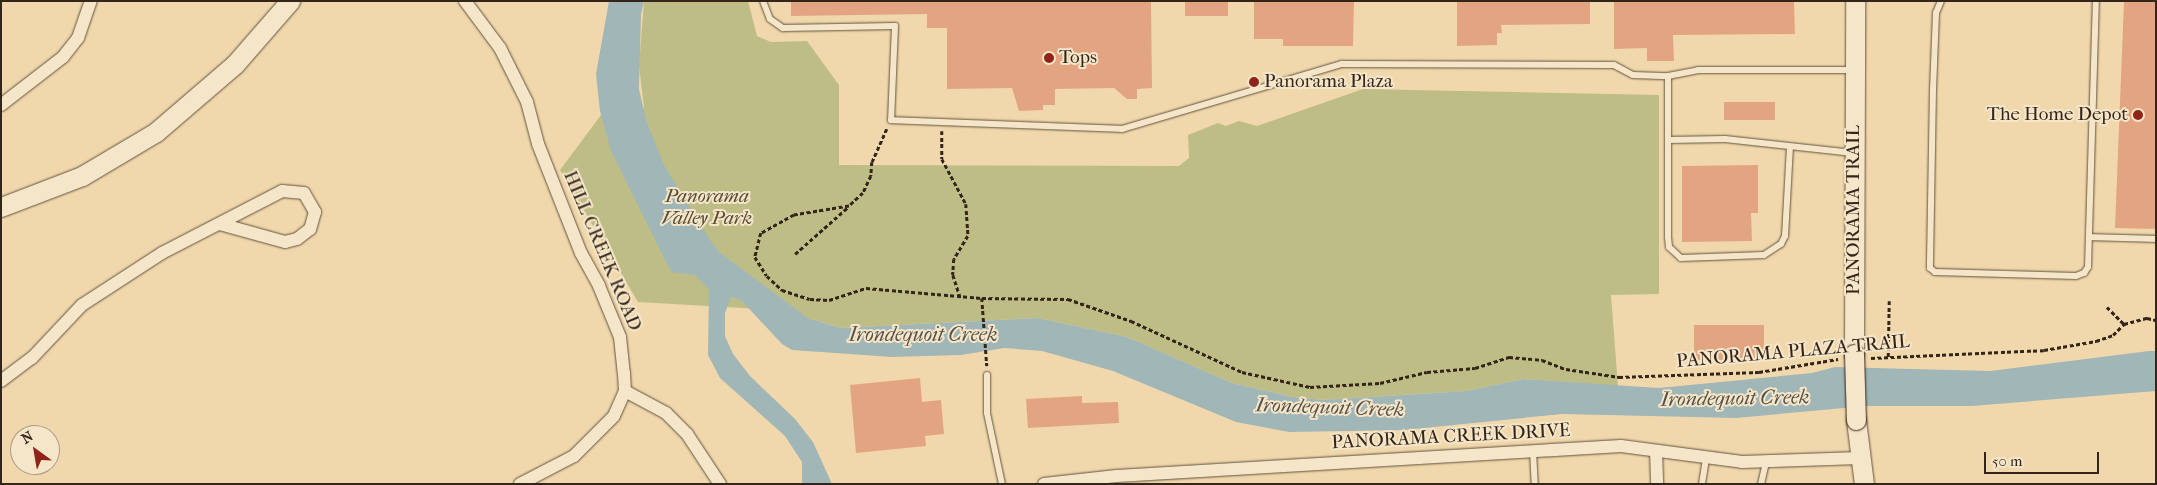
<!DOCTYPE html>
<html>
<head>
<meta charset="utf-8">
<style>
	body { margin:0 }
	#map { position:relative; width:2157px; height:485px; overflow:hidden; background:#f1d8ac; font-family:"IM FELL French Canon",serif }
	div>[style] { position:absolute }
	.green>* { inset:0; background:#bfbd86 }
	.water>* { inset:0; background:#a1b6b6 }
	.building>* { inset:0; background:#e3a581; transform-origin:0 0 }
	.path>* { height:2.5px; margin-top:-1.25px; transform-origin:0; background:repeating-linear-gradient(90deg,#33251a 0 4px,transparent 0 6.5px) }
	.roads { filter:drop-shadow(0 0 1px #62523e) drop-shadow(0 0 1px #62523e) }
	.lane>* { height:6px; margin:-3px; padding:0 3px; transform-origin:3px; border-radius:3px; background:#f6e6c9 }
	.street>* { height:12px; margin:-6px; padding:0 6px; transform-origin:6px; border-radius:6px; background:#f6e6c9 }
	.secondary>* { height:19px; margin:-9.5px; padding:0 9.5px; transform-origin:9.5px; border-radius:9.5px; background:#f6e6c9 }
	.bridges { filter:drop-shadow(0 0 1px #33251a) drop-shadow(0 0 1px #33251a) }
	.secondary-bridge>* { height:19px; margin:-9.5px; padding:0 9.5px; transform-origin:9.5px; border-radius:9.5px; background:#f6e6c9 }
	.dots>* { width:14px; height:14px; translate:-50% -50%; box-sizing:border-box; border:2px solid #f6e6c9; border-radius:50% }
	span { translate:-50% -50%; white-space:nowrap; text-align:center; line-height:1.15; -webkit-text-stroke:4px #f6e6c9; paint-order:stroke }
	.poi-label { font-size:19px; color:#33251a }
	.left { translate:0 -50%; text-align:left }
	.right { translate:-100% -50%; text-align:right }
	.park-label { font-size:19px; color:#564b35; font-style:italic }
	.street-label { font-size:19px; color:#33251a }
	.water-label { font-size:20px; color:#545049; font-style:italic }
	.frame { position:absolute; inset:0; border:2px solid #33251a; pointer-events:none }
	.north { position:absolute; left:10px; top:425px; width:50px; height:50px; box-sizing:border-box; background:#f6e6c9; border:1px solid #a89983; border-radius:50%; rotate:328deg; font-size:14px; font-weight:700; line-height:20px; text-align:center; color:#33251a }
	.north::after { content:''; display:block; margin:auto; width:18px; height:22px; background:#8f2418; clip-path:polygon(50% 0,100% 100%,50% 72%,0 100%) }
	.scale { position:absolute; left:1984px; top:452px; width:115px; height:22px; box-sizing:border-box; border:2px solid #33251a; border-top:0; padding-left:6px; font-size:15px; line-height:18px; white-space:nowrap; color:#33251a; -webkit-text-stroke:4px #f6e6c9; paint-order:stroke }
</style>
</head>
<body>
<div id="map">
	<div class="green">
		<div style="clip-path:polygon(644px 1px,748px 1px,757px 36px,771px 42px,807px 41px,839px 85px,839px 165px,1179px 166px,1189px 158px,1188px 135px,1218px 123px,1226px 126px,1239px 121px,1257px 126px,1363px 89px,1659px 95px,1659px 294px,1611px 295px,1618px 386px,1523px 379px,1466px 391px,1322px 400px,1293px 397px,1232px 383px,1127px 337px,1038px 318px,840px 328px,808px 318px,797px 311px,638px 302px,560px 170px,607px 107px,644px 108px,639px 66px)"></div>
	</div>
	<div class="water">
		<div style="clip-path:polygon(609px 1px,644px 1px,641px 14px,639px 89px,646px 120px,664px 165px,710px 240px,719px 252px,808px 318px,840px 328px,1038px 318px,1127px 337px,1232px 383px,1293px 397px,1322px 400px,1466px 391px,1523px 379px,1659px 388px,1812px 373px,1835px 367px,1990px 371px,2149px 351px,2156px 351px,2156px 391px,1972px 406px,1866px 406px,1736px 418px,1562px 414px,1404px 430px,1289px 432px,1236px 422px,1113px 371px,1042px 351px,1004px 348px,961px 355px,892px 357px,792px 350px,782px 344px,741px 300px,731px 297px,725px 313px,725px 336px,733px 354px,750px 376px,795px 419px,813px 442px,832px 484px,802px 484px,802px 462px,785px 436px,720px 378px,708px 355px,709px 289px,695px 275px,671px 272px,611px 151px,600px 111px,596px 74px)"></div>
	</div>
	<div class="building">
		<div style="clip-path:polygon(791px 1px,1151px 1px,1152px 88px,1137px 89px,1137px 99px,1127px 99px,1114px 88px,1055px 89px,1055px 105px,1043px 105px,1043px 110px,1019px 111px,1012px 88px,947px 89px,947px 28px,927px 28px,927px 14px,791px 16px)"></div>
		<div style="left:1185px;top:1px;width:43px;height:15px"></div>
		<div style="clip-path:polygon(1254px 1px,1354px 1px,1353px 46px,1283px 46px,1283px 39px,1254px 39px)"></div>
		<div style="clip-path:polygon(1457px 1px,1590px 1px,1590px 24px,1501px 25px,1502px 33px,1497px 33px,1497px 45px,1457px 46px)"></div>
		<div style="clip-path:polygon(1614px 1px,1794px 1px,1795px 34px,1673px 35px,1674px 61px,1647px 61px,1647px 48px,1614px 49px)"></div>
		<div style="clip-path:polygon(2124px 1px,2156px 1px,2156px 229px,2115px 228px)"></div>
		<div style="left:1724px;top:102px;width:51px;height:18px"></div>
		<div style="clip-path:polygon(1758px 165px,1758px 213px,1751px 213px,1752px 241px,1682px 242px,1682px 166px)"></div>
		<div style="left:1764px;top:325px;width:35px;height:70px;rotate:90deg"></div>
		<div style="clip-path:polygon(920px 378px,922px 402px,941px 400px,944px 434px,925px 436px,926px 446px,856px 453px,850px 385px)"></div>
		<div style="clip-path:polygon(1082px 396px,1082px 403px,1118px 402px,1119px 423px,1028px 428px,1026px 399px)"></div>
	</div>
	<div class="path">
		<div style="left:887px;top:129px;width:36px;rotate:114deg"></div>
		<div style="left:872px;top:162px;width:14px;rotate:94deg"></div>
		<div style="left:871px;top:176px;width:19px;rotate:115deg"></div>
		<div style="left:863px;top:193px;width:19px;rotate:137deg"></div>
		<div style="left:849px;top:206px;width:56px;rotate:170.7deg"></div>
		<div style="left:794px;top:215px;width:38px;rotate:151deg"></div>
		<div style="left:761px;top:233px;width:25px;rotate:104deg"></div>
		<div style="left:755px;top:257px;width:22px;rotate:58deg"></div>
		<div style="left:767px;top:276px;width:21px;rotate:43deg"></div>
		<div style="left:782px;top:290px;width:29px;rotate:18deg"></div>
		<div style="left:810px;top:299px;width:19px;rotate:3deg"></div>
		<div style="left:829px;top:300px;width:39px;rotate:-18deg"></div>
		<div style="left:866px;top:288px;width:116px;rotate:4.9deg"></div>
		<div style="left:982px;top:298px;width:86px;rotate:0.7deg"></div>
		<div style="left:1068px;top:299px;width:67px;rotate:19.2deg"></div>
		<div style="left:1131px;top:321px;width:122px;rotate:24.7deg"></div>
		<div style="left:1242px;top:372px;width:70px;rotate:12.4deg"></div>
		<div style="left:1310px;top:387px;width:70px;rotate:-3.3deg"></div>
		<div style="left:1380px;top:383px;width:48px;rotate:-13.2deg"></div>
		<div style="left:1427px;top:372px;width:48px;rotate:-4.8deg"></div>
		<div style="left:1475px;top:368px;width:36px;rotate:-18deg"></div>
		<div style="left:1509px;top:357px;width:33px;rotate:5deg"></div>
		<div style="left:1542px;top:360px;width:26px;rotate:21deg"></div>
		<div style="left:1566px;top:369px;width:54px;rotate:8.6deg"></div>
		<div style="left:1619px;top:377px;width:140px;rotate:-2deg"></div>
		<div style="left:1759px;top:372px;width:80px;rotate:-9.3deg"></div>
		<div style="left:942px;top:131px;width:28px;rotate:90deg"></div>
		<div style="left:942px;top:159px;width:51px;rotate:61.9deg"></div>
		<div style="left:966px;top:204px;width:32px;rotate:86deg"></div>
		<div style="left:968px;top:236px;width:27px;rotate:121deg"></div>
		<div style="left:954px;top:259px;width:16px;rotate:94deg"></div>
		<div style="left:953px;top:275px;width:22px;rotate:72deg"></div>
		<div style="left:795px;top:254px;width:71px;rotate:-41.6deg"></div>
		<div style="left:982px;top:298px;width:68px;rotate:85.8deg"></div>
		<div style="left:2107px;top:307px;width:24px;rotate:45deg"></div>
		<div style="left:1888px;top:357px;width:56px;rotate:-89deg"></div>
		<div style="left:1871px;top:358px;width:173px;rotate:-2.6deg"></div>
		<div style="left:2044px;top:350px;width:53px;rotate:-9.8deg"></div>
		<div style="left:2096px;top:341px;width:18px;rotate:-19deg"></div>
		<div style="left:2113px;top:335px;width:16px;rotate:-45deg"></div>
		<div style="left:2124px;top:324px;width:24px;rotate:-15deg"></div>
		<div style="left:2147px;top:318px;width:9px;rotate:13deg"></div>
	</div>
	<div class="roads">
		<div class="lane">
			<div style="left:763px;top:1px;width:19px;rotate:69deg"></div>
			<div style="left:770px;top:19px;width:16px;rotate:35deg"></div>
			<div style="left:783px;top:28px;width:112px;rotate:-1deg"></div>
			<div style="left:895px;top:26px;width:94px;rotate:92.4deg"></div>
			<div style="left:891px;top:120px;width:231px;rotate:2.2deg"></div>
			<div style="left:1122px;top:129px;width:229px;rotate:-16.5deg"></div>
			<div style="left:1342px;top:64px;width:272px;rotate:0.2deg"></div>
			<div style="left:1614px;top:65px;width:21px;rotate:28deg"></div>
			<div style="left:1633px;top:75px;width:35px;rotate:2deg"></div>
			<div style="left:1668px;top:76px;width:31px;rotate:-11deg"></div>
			<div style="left:1698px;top:70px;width:155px"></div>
			<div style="left:1941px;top:1px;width:13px;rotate:113deg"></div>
			<div style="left:1936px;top:13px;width:77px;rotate:92.2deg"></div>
			<div style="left:1933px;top:90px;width:178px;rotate:91deg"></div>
			<div style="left:1930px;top:268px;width:6px;rotate:39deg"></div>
			<div style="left:1935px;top:272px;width:141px;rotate:1.6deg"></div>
			<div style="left:2076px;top:276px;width:9px;rotate:-21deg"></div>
			<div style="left:2084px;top:273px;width:7px;rotate:-56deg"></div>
			<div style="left:2088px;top:267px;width:266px;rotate:-88.3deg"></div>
			<div style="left:1668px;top:76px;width:161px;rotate:90deg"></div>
			<div style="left:1668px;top:237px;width:10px;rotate:84deg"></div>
			<div style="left:1669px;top:247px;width:16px;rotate:43deg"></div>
			<div style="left:1681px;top:258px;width:83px;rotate:-2.1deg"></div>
			<div style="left:1764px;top:255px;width:20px;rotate:-33deg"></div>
			<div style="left:1781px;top:244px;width:9px;rotate:-63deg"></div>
			<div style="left:1785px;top:236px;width:89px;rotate:-86.8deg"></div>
			<div style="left:1668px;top:140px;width:57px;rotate:-1deg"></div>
			<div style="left:1725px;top:139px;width:129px;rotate:6.2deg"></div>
			<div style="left:2089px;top:237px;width:67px;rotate:1.7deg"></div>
			<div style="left:987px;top:375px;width:38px;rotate:90deg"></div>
			<div style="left:987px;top:413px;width:73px;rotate:78.1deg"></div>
			<div style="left:1533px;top:451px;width:33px;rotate:87deg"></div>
			<div style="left:1702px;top:484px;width:26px;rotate:-81deg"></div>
			<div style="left:1761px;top:484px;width:22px;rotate:-77deg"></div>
		</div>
		<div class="street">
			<div style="left:465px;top:1px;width:59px;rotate:53.3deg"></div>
			<div style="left:500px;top:48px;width:60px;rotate:63.4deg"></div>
			<div style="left:527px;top:102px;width:43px;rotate:75.3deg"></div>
			<div style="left:538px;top:144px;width:117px;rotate:68.5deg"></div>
			<div style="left:581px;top:253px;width:38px;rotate:61deg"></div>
			<div style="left:599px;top:286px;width:55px;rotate:67.6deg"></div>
			<div style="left:620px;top:337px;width:36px;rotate:84deg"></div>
			<div style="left:624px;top:373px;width:18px;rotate:87deg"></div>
			<div style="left:625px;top:391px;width:27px;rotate:114deg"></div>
			<div style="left:614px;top:416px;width:57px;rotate:135deg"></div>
			<div style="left:574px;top:456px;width:61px;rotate:152.6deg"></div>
			<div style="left:1px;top:105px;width:78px;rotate:-37.7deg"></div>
			<div style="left:63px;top:57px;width:24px;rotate:-52deg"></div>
			<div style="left:78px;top:38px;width:39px;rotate:-71deg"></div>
			<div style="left:1px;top:381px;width:39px;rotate:-37deg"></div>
			<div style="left:32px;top:358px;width:73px;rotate:-46.7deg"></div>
			<div style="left:82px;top:305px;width:95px;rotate:-33deg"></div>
			<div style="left:162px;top:253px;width:135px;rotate:-27.3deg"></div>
			<div style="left:282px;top:191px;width:22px;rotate:5deg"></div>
			<div style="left:304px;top:193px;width:22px;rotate:60deg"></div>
			<div style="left:315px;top:212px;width:18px;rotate:106deg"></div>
			<div style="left:310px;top:229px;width:16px;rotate:142deg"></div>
			<div style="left:297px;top:239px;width:12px;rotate:166deg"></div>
			<div style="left:285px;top:242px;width:67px;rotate:-164.5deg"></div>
			<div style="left:625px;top:391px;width:47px;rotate:28.2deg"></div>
			<div style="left:666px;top:413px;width:30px;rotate:45deg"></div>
			<div style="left:687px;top:434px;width:60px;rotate:56.6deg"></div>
			<div style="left:1656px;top:451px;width:33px;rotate:88deg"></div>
			<div style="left:1044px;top:484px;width:73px;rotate:-6.3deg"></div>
			<div style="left:1117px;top:476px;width:505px;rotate:-3.41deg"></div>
			<div style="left:1621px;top:446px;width:122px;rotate:7.5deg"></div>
			<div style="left:1742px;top:462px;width:118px;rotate:-1.9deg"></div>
		</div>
		<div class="secondary">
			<div style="left:1px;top:207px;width:87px;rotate:-20.9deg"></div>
			<div style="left:82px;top:176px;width:86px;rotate:-30.7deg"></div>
			<div style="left:156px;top:132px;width:104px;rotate:-40.7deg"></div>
			<div style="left:235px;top:64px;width:84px;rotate:-48.9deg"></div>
			<div style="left:1854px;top:354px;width:353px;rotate:-89.8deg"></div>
			<div style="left:1856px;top:420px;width:64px;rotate:82.9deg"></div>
		</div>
	</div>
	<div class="bridges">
		<div class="secondary-bridge">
			<div style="left:1854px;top:354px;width:66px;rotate:88.3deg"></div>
		</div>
	</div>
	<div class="dots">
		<div style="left:1049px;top:58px;background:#8f2418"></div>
		<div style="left:1254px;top:82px;background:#8f2418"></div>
		<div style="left:2138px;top:115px;background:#8f2418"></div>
	</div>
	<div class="poi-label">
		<span class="left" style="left:1059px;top:58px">Tops</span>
		<span class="left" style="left:1264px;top:82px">Panorama Plaza</span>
		<span class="right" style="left:2128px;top:115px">The Home Depot</span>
	</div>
	<div class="park-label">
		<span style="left:707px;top:208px">Panorama<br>Valley Park</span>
	</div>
	<div class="street-label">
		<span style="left:1854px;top:210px;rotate:-90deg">PANORAMA TRAIL</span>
		<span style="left:602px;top:251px;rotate:67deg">HILL CREEK ROAD</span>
		<span style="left:1793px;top:352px;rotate:-5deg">PANORAMA PLAZA TRAIL</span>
		<span style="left:1451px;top:437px;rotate:-3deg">PANORAMA CREEK DRIVE</span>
	</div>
	<div class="water-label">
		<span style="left:923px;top:334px">Irondequoit Creek</span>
		<span style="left:1735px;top:398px;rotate:-1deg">Irondequoit Creek</span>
		<span style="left:1330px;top:407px;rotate:2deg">Irondequoit Creek</span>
	</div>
	<div class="frame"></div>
	<div class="north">N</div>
	<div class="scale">50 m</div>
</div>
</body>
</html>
